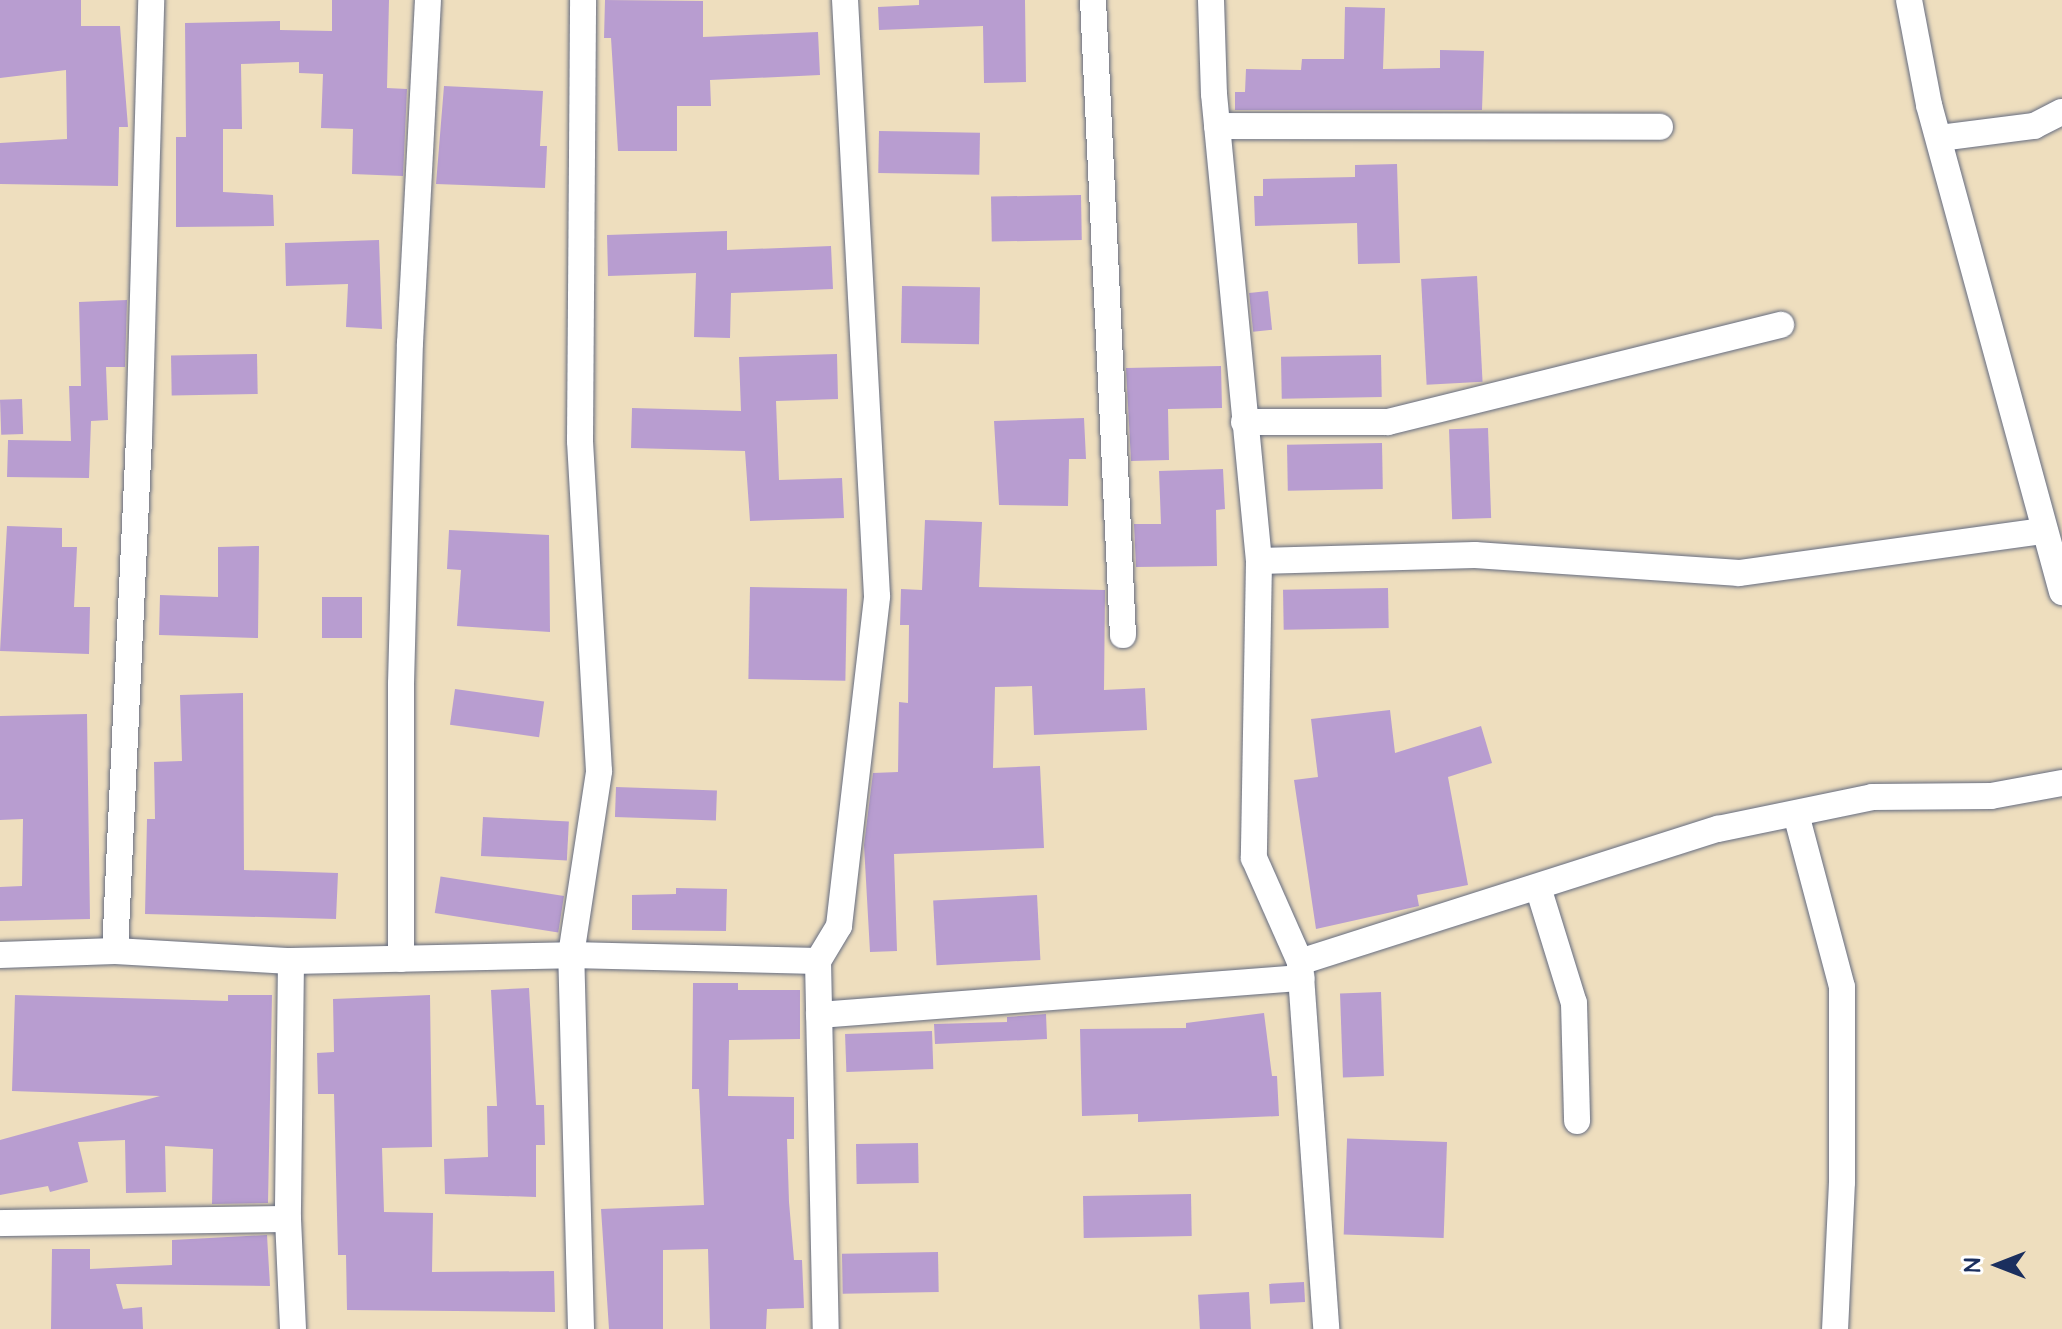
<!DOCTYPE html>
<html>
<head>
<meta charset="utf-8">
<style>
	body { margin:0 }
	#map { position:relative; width:2062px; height:1329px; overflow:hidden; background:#eedebe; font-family:"Architects Daughter",sans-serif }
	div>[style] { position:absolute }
	.building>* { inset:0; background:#b89dd0; transform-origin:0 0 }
	.roads { filter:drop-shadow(0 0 2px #656c80) drop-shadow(0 0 2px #656c80) }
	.street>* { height:26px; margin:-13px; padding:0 13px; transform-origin:13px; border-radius:13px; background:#fff }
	span { translate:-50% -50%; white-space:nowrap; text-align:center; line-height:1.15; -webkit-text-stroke:6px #fff; paint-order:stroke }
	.north { position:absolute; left:1958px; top:1225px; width:80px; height:80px; -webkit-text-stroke:6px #fff; paint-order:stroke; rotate:270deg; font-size:22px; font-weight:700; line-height:32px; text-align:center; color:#1b2f5e }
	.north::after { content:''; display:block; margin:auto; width:28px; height:36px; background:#1b2f5e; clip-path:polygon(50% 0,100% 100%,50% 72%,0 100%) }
</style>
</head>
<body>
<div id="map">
	<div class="building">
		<div style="clip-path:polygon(0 0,81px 0,81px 26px,120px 26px,128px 127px,119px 127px,118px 186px,0 184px,0 143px,67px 139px,66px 70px,0 78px)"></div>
		<div style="clip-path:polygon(332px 0,389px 0,387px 88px,407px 89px,403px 176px,352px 174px,353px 129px,321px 128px,323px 74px,299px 73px,299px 62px,241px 64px,242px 129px,223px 129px,223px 192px,273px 195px,274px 226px,176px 227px,176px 137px,186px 137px,185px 23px,280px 21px,280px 30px,332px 31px)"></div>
		<div style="clip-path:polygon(605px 0,703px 1px,703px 37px,818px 32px,820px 75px,710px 80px,711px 106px,677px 106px,677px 151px,618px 151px,611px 38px,604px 38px)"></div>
		<div style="clip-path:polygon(919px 0,1025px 0,1026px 82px,984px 83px,983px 26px,879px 30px,878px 7px,919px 5px)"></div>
		<div style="clip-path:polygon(1345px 7px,1385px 8px,1383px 69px,1440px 68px,1440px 50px,1484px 51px,1482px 110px,1235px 110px,1235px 92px,1245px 92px,1246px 69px,1301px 70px,1302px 59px,1344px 59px)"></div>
		<div style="clip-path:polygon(444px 86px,543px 91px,540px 146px,547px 146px,545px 188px,436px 184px)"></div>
		<div style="left:879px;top:131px;width:101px;height:42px;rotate:1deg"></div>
		<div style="clip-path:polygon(1397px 164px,1400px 263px,1358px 264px,1357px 223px,1255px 226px,1254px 196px,1263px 196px,1263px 179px,1355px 177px,1355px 165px)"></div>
		<div style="left:1081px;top:195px;width:45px;height:90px;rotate:89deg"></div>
		<div style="clip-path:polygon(727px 231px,727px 250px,831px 246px,833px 289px,731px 293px,730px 338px,694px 337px,696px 273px,608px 276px,607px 235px)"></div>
		<div style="clip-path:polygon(379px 240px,382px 329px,346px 327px,348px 284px,286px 286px,285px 243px)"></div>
		<div style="left:1477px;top:276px;width:106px;height:56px;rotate:87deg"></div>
		<div style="left:902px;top:286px;width:78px;height:57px;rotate:1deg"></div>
		<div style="left:1268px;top:291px;width:39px;height:19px;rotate:84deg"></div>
		<div style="clip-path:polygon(127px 300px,125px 367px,106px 367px,108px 420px,91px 421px,89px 478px,7px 477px,8px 440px,71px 441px,69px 386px,81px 386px,79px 302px)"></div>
		<div style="left:257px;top:354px;width:40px;height:86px;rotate:89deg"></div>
		<div style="clip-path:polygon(837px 354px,838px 399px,776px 401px,779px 480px,842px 478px,844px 518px,750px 521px,745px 451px,631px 448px,632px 408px,741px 411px,739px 357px)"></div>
		<div style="left:1381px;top:355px;width:42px;height:100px;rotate:89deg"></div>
		<div style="clip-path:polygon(1221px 366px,1222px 408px,1168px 409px,1169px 460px,1131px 461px,1126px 368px)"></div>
		<div style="left:22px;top:399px;width:35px;height:22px;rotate:88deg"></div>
		<div style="clip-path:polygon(1084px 418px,1086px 459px,1069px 459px,1068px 506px,999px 505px,994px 421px)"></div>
		<div style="left:1488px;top:428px;width:90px;height:39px;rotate:88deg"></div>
		<div style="left:1382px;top:443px;width:46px;height:95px;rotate:89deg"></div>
		<div style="clip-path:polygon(1223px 469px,1225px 509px,1216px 510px,1217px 566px,1136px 567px,1134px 524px,1161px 524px,1159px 471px)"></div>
		<div style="clip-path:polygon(925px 520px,982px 522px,979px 587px,1105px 590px,1104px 690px,1145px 688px,1147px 730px,1034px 735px,1032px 686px,995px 687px,993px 768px,1040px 766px,1044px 848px,894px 854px,897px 951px,870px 952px,864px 845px,873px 773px,898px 772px,899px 702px,908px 703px,909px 625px,900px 625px,901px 589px,922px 590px)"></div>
		<div style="clip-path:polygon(7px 526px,62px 528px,62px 547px,77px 547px,74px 607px,90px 607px,89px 654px,0 651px)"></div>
		<div style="clip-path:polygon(449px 530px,549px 535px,550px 632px,457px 626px,461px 570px,447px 569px)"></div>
		<div style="clip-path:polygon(259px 546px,258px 638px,159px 635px,160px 595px,218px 597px,218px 547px)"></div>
		<div style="left:750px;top:587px;width:97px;height:92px;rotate:1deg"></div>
		<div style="left:1388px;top:588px;width:40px;height:105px;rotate:89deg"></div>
		<div style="left:322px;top:597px;width:40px;height:41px"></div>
		<div style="left:455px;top:689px;width:90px;height:36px;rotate:8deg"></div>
		<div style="clip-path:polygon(243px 693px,244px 870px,338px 873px,336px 919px,145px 914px,147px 819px,155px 819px,154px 762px,182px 761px,180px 695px)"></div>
		<div style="clip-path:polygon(1390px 710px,1395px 753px,1481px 726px,1492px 763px,1448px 777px,1468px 885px,1417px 895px,1419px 906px,1316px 929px,1294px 780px,1318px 777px,1311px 719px)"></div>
		<div style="clip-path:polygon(87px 714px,90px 919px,0 921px,0 887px,22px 886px,23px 819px,0 820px,0 716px)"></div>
		<div style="left:616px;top:787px;width:101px;height:30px;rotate:2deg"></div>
		<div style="left:483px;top:817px;width:86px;height:39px;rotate:3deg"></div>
		<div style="clip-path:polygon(676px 888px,727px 889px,726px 931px,632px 930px,632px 895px,676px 894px)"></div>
		<div style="left:1037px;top:895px;width:65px;height:104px;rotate:87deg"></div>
		<div style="left:564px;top:896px;width:37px;height:125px;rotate:99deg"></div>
		<div style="clip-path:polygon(693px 983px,738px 983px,738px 990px,800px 990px,800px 1039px,729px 1040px,728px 1096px,794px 1097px,794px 1139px,787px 1139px,789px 1202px,794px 1260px,802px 1260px,804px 1308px,767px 1309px,766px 1329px,710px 1329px,708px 1249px,663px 1250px,663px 1329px,609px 1329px,601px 1209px,704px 1205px,699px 1089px,692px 1089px)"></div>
		<div style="clip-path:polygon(529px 988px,536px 1105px,544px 1105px,545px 1145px,536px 1145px,536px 1197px,445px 1194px,444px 1159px,488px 1157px,487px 1106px,497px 1106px,491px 990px)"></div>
		<div style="left:1381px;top:992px;width:84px;height:41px;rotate:88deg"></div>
		<div style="clip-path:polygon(15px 995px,228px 1001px,228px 995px,272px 995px,268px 1203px,212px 1204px,213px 1149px,165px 1146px,166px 1192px,126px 1193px,125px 1140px,78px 1142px,88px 1182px,50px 1192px,48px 1186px,0 1195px,0 1140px,160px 1096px,12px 1091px)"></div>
		<div style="clip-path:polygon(430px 995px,432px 1147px,382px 1148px,384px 1212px,433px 1213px,432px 1272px,554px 1271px,555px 1312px,347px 1310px,346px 1255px,338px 1255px,334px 1094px,318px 1094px,317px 1053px,334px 1052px,333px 999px)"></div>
		<div style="clip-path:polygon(1264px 1013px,1272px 1076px,1277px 1076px,1279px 1116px,1138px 1122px,1138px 1114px,1082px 1116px,1080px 1029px,1186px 1028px,1186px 1023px)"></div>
		<div style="clip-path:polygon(1046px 1014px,1047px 1039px,935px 1044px,934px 1024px,1007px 1022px,1007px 1017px)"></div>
		<div style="left:932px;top:1031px;width:38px;height:87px;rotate:88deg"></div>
		<div style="left:1447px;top:1142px;width:96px;height:100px;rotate:92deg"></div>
		<div style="left:918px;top:1143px;width:40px;height:62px;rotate:89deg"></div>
		<div style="left:1191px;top:1194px;width:42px;height:108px;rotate:89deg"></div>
		<div style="clip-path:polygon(267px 1235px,270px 1286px,116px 1284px,123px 1309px,142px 1307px,143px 1329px,51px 1329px,52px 1249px,90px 1249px,90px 1269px,172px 1265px,172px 1240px)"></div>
		<div style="left:938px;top:1252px;width:40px;height:96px;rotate:89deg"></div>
		<div style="left:1304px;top:1282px;width:20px;height:35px;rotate:87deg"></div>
		<div style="left:1249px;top:1292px;width:37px;height:51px;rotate:87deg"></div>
	</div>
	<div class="roads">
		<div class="street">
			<div style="left:1093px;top:0;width:636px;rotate:87.3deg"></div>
			<div style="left:1211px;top:0;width:94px;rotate:88.2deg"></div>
			<div style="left:1214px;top:94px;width:469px;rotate:84.5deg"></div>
			<div style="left:1259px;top:561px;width:297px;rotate:91deg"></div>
			<div style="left:1254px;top:858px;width:114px;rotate:66.1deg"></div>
			<div style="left:1300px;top:962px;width:368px;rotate:85.9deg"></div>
			<div style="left:1909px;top:0;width:107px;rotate:79.2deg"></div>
			<div style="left:1929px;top:105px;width:505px;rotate:74.72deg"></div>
			<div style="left:1217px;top:126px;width:443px;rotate:0.1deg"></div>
			<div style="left:1940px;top:138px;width:95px;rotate:-7.3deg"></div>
			<div style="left:2034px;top:126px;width:31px;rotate:-27deg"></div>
			<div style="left:1244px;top:422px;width:144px"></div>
			<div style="left:1388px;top:422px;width:405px;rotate:-13.9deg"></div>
			<div style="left:1259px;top:561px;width:216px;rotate:-1.6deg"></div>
			<div style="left:1475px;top:555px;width:265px;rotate:3.9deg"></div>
			<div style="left:1739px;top:573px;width:307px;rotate:-7.9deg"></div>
			<div style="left:1796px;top:814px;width:179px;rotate:75.1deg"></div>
			<div style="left:1842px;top:987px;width:195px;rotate:90deg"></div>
			<div style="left:1842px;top:1182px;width:147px;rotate:92.7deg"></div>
			<div style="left:1538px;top:887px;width:121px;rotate:72.8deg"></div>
			<div style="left:1574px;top:1003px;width:118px;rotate:88.5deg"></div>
			<div style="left:115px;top:951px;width:513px;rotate:-87.32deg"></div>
			<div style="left:139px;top:439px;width:439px;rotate:-88.4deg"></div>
			<div style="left:0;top:955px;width:115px;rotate:-2deg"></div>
			<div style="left:115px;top:951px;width:176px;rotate:3.3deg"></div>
			<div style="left:291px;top:961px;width:280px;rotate:-1.2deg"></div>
			<div style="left:571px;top:955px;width:247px;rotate:1.4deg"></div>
			<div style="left:818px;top:961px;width:368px;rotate:88.8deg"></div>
			<div style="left:401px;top:959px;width:275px;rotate:-90deg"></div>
			<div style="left:401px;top:684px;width:341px;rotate:-88.5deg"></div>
			<div style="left:410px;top:343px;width:343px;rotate:-87deg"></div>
			<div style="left:291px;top:961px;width:258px;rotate:90.7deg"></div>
			<div style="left:288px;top:1219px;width:110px;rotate:87.4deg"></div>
			<div style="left:818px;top:961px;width:41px;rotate:-59deg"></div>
			<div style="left:839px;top:926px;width:332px;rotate:-83.4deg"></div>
			<div style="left:877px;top:596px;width:597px;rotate:-93.07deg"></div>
			<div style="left:1300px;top:962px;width:439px;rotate:-17.7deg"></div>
			<div style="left:1718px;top:829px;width:157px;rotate:-11.7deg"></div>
			<div style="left:1872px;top:797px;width:119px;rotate:-0.5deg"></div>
			<div style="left:1991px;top:796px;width:72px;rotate:-10.4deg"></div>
			<div style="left:819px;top:1015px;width:484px;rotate:-4.4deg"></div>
			<div style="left:0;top:1223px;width:288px;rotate:-0.8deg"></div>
			<div style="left:581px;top:1329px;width:374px;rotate:-91.5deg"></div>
			<div style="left:571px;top:955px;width:186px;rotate:-81.3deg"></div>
			<div style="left:599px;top:771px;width:331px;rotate:-93.3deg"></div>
			<div style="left:580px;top:441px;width:441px;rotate:-89.6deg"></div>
		</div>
	</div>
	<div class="north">N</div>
</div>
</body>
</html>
